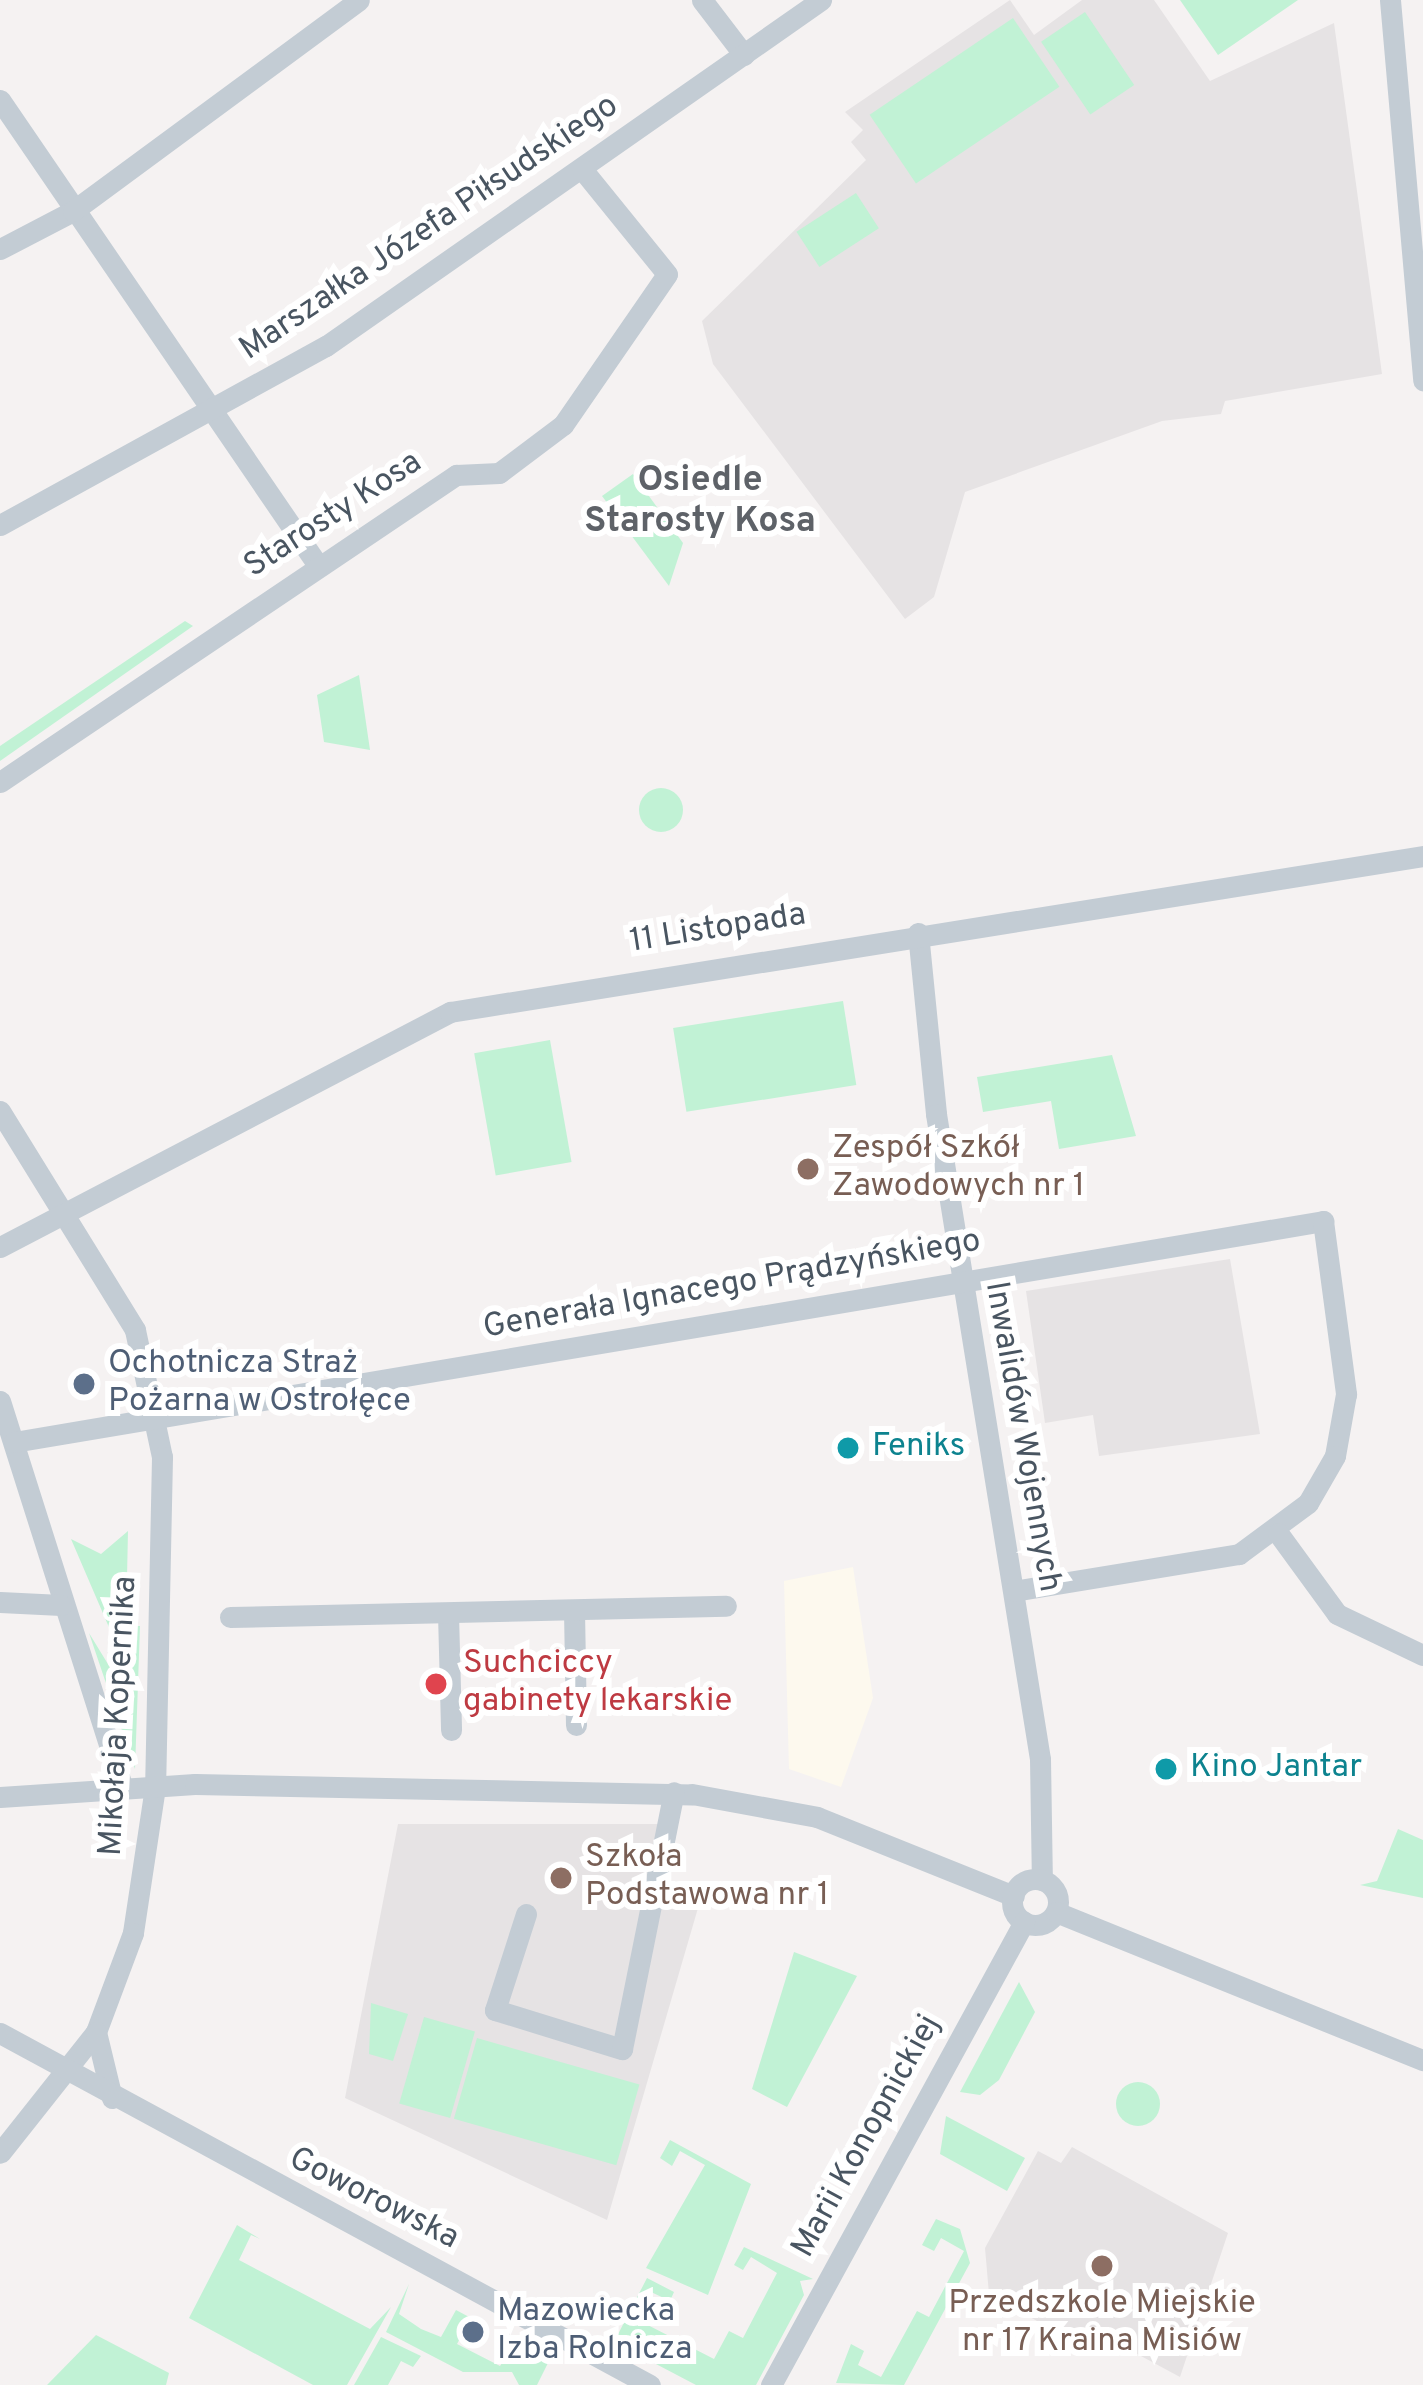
<!DOCTYPE html>
<html>
<head>
<meta charset="utf-8">
<style>
	body { margin:0 }
	#map { position:relative; width:1423px; height:2385px; overflow:hidden; background:#f5f2f2; font-family:Overpass,sans-serif }
	div>[style] { position:absolute }
	.commercial>* { inset:0; background:#fdf9ee }
	.education>* { inset:0; background:#e6e3e4 }
	.green>* { inset:0; background:#c1f2d5; transform-origin:0 0 }
	.round { border-radius:50% }
	.minor>* { height:21px; margin:-10.5px; padding:0 10.5px; transform-origin:10.5px; border-radius:10.5px; background:#c3ccd4 }
	.minor>.ring { margin:-10.5px; padding:0; box-sizing:content-box; background:none; border:21px solid #c3ccd4; border-radius:50% }
	.dots>* { width:33px; height:33px; translate:-50% -50%; box-sizing:border-box; border:6px solid #fff; border-radius:50% }
	span { translate:-50% -50%; white-space:nowrap; text-align:center; line-height:1.15; -webkit-text-stroke:12px #fff; paint-order:stroke }
	.street-label { font-size:33px; color:#495561 }
	.education-label { font-size:33px; color:#785e54 }
	.left { translate:0 -50%; text-align:left }
	.service-label { font-size:33px; color:#4e5e75 }
	.culture-label { font-size:33px; color:#0d838f }
	.health-label { font-size:33px; color:#be3a42 }
	.neighbourhood-label { font-size:36px; color:#5e6268; font-weight:700 }
</style>
</head>
<body>
<div id="map">
	<div class="commercial">
		<div style="clip-path:polygon(853px 1567px,873px 1698px,841px 1787px,789px 1769px,784px 1581px)"></div>
	</div>
	<div class="education">
		<div style="clip-path:polygon(1010px 0,1034px 35px,1082px 0,1154px 0,1210px 81px,1334px 23px,1382px 374px,1225px 401px,1221px 414px,1162px 421px,965px 492px,934px 597px,905px 619px,713px 364px,702px 321px,866px 160px,851px 142px,863px 130px,845px 112px)"></div>
		<div style="clip-path:polygon(1230px 1259px,1260px 1434px,1099px 1456px,1093px 1415px,1045px 1423px,1026px 1291px)"></div>
		<div style="clip-path:polygon(398px 1824px,678px 1824px,665px 1898px,698px 1908px,607px 2220px,345px 2098px)"></div>
		<div style="clip-path:polygon(1072px 2147px,1228px 2233px,1180px 2377px,1100px 2334px,1071px 2340px,989px 2294px,985px 2248px,1038px 2151px,1061px 2163px)"></div>
	</div>
	<div class="green">
		<div style="clip-path:polygon(1180px 0,1298px 0,1218px 55px)"></div>
		<div style="left:1085px;top:12px;width:88px;height:53px;rotate:56deg"></div>
		<div style="left:1013px;top:18px;width:83px;height:173px;rotate:56deg"></div>
		<div style="left:856px;top:193px;width:42px;height:71px;rotate:57deg"></div>
		<div style="clip-path:polygon(633px 474px,683px 543px,669px 586px,602px 496px)"></div>
		<div style="clip-path:polygon(185px 621px,193px 626px,0 761px,0 746px)"></div>
		<div style="clip-path:polygon(359px 675px,370px 750px,324px 742px,317px 695px)"></div>
		<div class="round" style="left:639px;top:788px;width:44px;height:44px"></div>
		<div style="left:843px;top:1001px;width:85px;height:172px;rotate:81deg"></div>
		<div style="left:550px;top:1040px;width:124px;height:77px;rotate:80deg"></div>
		<div style="clip-path:polygon(1112px 1055px,1136px 1136px,1059px 1149px,1051px 1101px,983px 1112px,977px 1077px)"></div>
		<div style="clip-path:polygon(128px 1531px,126px 1624px,111px 1632px,71px 1539px,101px 1554px)"></div>
		<div style="clip-path:polygon(131px 1626px,140px 1626px,135px 1769px,89px 1633px,125px 1692px)"></div>
		<div style="clip-path:polygon(1398px 1829px,1423px 1840px,1423px 1898px,1360px 1885px,1377px 1881px)"></div>
		<div style="clip-path:polygon(794px 1952px,857px 1976px,787px 2107px,752px 2089px)"></div>
		<div style="clip-path:polygon(1019px 1982px,1035px 2012px,999px 2080px,980px 2095px,960px 2092px)"></div>
		<div style="clip-path:polygon(371px 2003px,408px 2014px,393px 2061px,369px 2054px)"></div>
		<div style="left:424px;top:2017px;width:53px;height:90px;rotate:16deg"></div>
		<div style="left:477px;top:2038px;width:169px;height:84px;rotate:16deg"></div>
		<div class="round" style="left:1116px;top:2082px;width:44px;height:44px"></div>
		<div style="clip-path:polygon(946px 2116px,1025px 2158px,1007px 2191px,940px 2154px)"></div>
		<div style="clip-path:polygon(670px 2140px,751px 2184px,708px 2295px,646px 2268px,705px 2165px,680px 2151px,672px 2166px,660px 2158px)"></div>
		<div style="clip-path:polygon(936px 2219px,960px 2229px,970px 2263px,904px 2385px,836px 2383px,851px 2344px,864px 2351px,858px 2365px,881px 2377px,917px 2311px,929px 2317px,964px 2251px,941px 2238px,934px 2251px,922px 2245px)"></div>
		<div style="clip-path:polygon(237px 2225px,260px 2239px,251px 2235px,239px 2260px,370px 2329px,391px 2307px,347px 2385px,313px 2385px,189px 2318px)"></div>
		<div style="clip-path:polygon(744px 2247px,813px 2279px,800px 2281px,804px 2295px,756px 2385px,696px 2385px,614px 2342px,647px 2278px,674px 2292px,670px 2301px,649px 2291px,636px 2319px,714px 2359px,729px 2331px,743px 2338px,777px 2273px,751px 2257px,743px 2270px,734px 2265px)"></div>
		<div style="clip-path:polygon(409px 2284px,399px 2314px,421px 2329px,441px 2337px,456px 2310px,471px 2318px,457px 2344px,500px 2366px,518px 2338px,552px 2355px,537px 2385px,519px 2385px,512px 2372px,463px 2372px,386px 2332px)"></div>
		<div style="clip-path:polygon(96px 2335px,169px 2373px,166px 2385px,47px 2385px)"></div>
		<div style="clip-path:polygon(381px 2337px,421px 2356px,413px 2367px,401px 2361px,388px 2385px,354px 2385px)"></div>
	</div>
	<div class="minor">
		<div style="left:702px;top:0;width:69px;rotate:52.6deg"></div>
		<div style="left:1390px;top:0;width:382px;rotate:85deg"></div>
		<div style="left:0;top:100px;width:562px;rotate:55.66deg"></div>
		<div style="left:0;top:249px;width:82px;rotate:-27.5deg"></div>
		<div style="left:73px;top:211px;width:355px;rotate:-36.4deg"></div>
		<div style="left:0;top:525px;width:372px;rotate:-28.8deg"></div>
		<div style="left:326px;top:346px;width:604px;rotate:-34.95deg"></div>
		<div style="left:0;top:782px;width:550px;rotate:-33.95deg"></div>
		<div style="left:456px;top:475px;width:43px;rotate:-2.7deg"></div>
		<div style="left:499px;top:473px;width:80px;rotate:-36.9deg"></div>
		<div style="left:563px;top:425px;width:183px;rotate:-55.4deg"></div>
		<div style="left:667px;top:274px;width:135px;rotate:-129deg"></div>
		<div style="left:918px;top:933px;width:182px;rotate:84.3deg"></div>
		<div style="left:936px;top:1114px;width:653px;rotate:80.84deg"></div>
		<div style="left:1040px;top:1759px;width:121px;rotate:89.1deg"></div>
		<div style="left:0;top:1111px;width:257px;rotate:58.3deg"></div>
		<div style="left:135px;top:1330px;width:130px;rotate:78deg"></div>
		<div style="left:162px;top:1457px;width:330px;rotate:91.2deg"></div>
		<div style="left:155px;top:1787px;width:148px;rotate:98.6deg"></div>
		<div style="left:133px;top:1933px;width:106px;rotate:110.5deg"></div>
		<div style="left:96px;top:2032px;width:154px;rotate:128.4deg"></div>
		<div style="left:0;top:1247px;width:508px;rotate:-27.57deg"></div>
		<div style="left:450px;top:1012px;width:985px;rotate:-9.11deg"></div>
		<div style="left:0;top:1401px;width:407px;rotate:72.4deg"></div>
		<div style="left:14px;top:1442px;width:1328px;rotate:-9.58deg"></div>
		<div style="left:1323px;top:1221px;width:175px;rotate:82.4deg"></div>
		<div style="left:1346px;top:1394px;width:63px;rotate:100.1deg"></div>
		<div style="left:1335px;top:1456px;width:54px;rotate:119.9deg"></div>
		<div style="left:1308px;top:1503px;width:86px;rotate:143.5deg"></div>
		<div style="left:1239px;top:1554px;width:228px;rotate:170.7deg"></div>
		<div style="left:1278px;top:1533px;width:100px;rotate:53.9deg"></div>
		<div style="left:1337px;top:1614px;width:95px;rotate:25.5deg"></div>
		<div style="left:0;top:1602px;width:61px;rotate:2.8deg"></div>
		<div style="left:574px;top:1610px;width:115px;rotate:89deg"></div>
		<div style="left:448px;top:1613px;width:117px;rotate:88.5deg"></div>
		<div style="left:230px;top:1617px;width:496px;rotate:-1.3deg"></div>
		<div style="left:0;top:1797px;width:195px;rotate:-3.8deg"></div>
		<div style="left:195px;top:1784px;width:497px;rotate:1.2deg"></div>
		<div style="left:692px;top:1794px;width:127px;rotate:10.4deg"></div>
		<div style="left:817px;top:1817px;width:212px;rotate:21.9deg"></div>
		<div class="ring" style="left:1012px;top:1879px;width:25px;height:25px"></div>
		<div style="left:1056px;top:1912px;width:396px;rotate:22deg"></div>
		<div style="left:526px;top:1914px;width:101px;rotate:107.9deg"></div>
		<div style="left:495px;top:2010px;width:133px;rotate:17.1deg"></div>
		<div style="left:622px;top:2049px;width:262px;rotate:-78.6deg"></div>
		<div style="left:96px;top:2032px;width:68px;rotate:76.4deg"></div>
		<div style="left:0;top:2033px;width:739px;rotate:28.44deg"></div>
		<div style="left:771px;top:2385px;width:528px;rotate:-61.35deg"></div>
	</div>
	<div class="dots">
		<div style="left:808px;top:1169px;background:#8d6e63"></div>
		<div style="left:84px;top:1384px;background:#5c6f8a"></div>
		<div style="left:848px;top:1448px;background:#0f9aa8"></div>
		<div style="left:436px;top:1684px;background:#e0444e"></div>
		<div style="left:1166px;top:1769px;background:#0f9aa8"></div>
		<div style="left:561px;top:1878px;background:#8d6e63"></div>
		<div style="left:1102px;top:2266px;background:#8d6e63"></div>
		<div style="left:473px;top:2332px;background:#5c6f8a"></div>
	</div>
	<div class="street-label">
		<span style="left:430px;top:229px;rotate:-34deg">Marszałka Józefa Piłsudskiego</span>
		<span style="left:334px;top:516px;rotate:-33deg">Starosty Kosa</span>
		<span style="left:718px;top:930px;rotate:-9deg">11 Listopada</span>
		<span style="left:732px;top:1286px;rotate:-10deg">Generała Ignacego Prądzyńskiego</span>
		<span style="left:1021px;top:1437px;rotate:80deg">Inwalidów Wojennych</span>
		<span style="left:120px;top:1716px;rotate:-87deg">Mikołaja Kopernika</span>
		<span style="left:868px;top:2137px;rotate:-61deg">Marii Konopnickiej</span>
		<span style="left:373px;top:2200px;rotate:27deg">Goworowska</span>
	</div>
	<div class="education-label">
		<span class="left" style="left:832px;top:1169px">Zespół Szkół<br>Zawodowych nr 1</span>
		<span class="left" style="left:585px;top:1878px">Szkoła<br>Podstawowa nr 1</span>
		<span style="left:1102px;top:2324px">Przedszkole Miejskie<br>nr 17 Kraina Misiów</span>
	</div>
	<div class="service-label">
		<span class="left" style="left:108px;top:1384px">Ochotnicza Straż<br>Pożarna w Ostrołęce</span>
		<span class="left" style="left:497px;top:2332px">Mazowiecka<br>Izba Rolnicza</span>
	</div>
	<div class="culture-label">
		<span class="left" style="left:872px;top:1448px">Feniks</span>
		<span class="left" style="left:1190px;top:1769px">Kino Jantar</span>
	</div>
	<div class="health-label">
		<span class="left" style="left:463px;top:1684px">Suchciccy<br>gabinety lekarskie</span>
	</div>
	<div class="neighbourhood-label">
		<span style="left:700px;top:502px">Osiedle<br>Starosty Kosa</span>
	</div>
</div>
</body>
</html>
